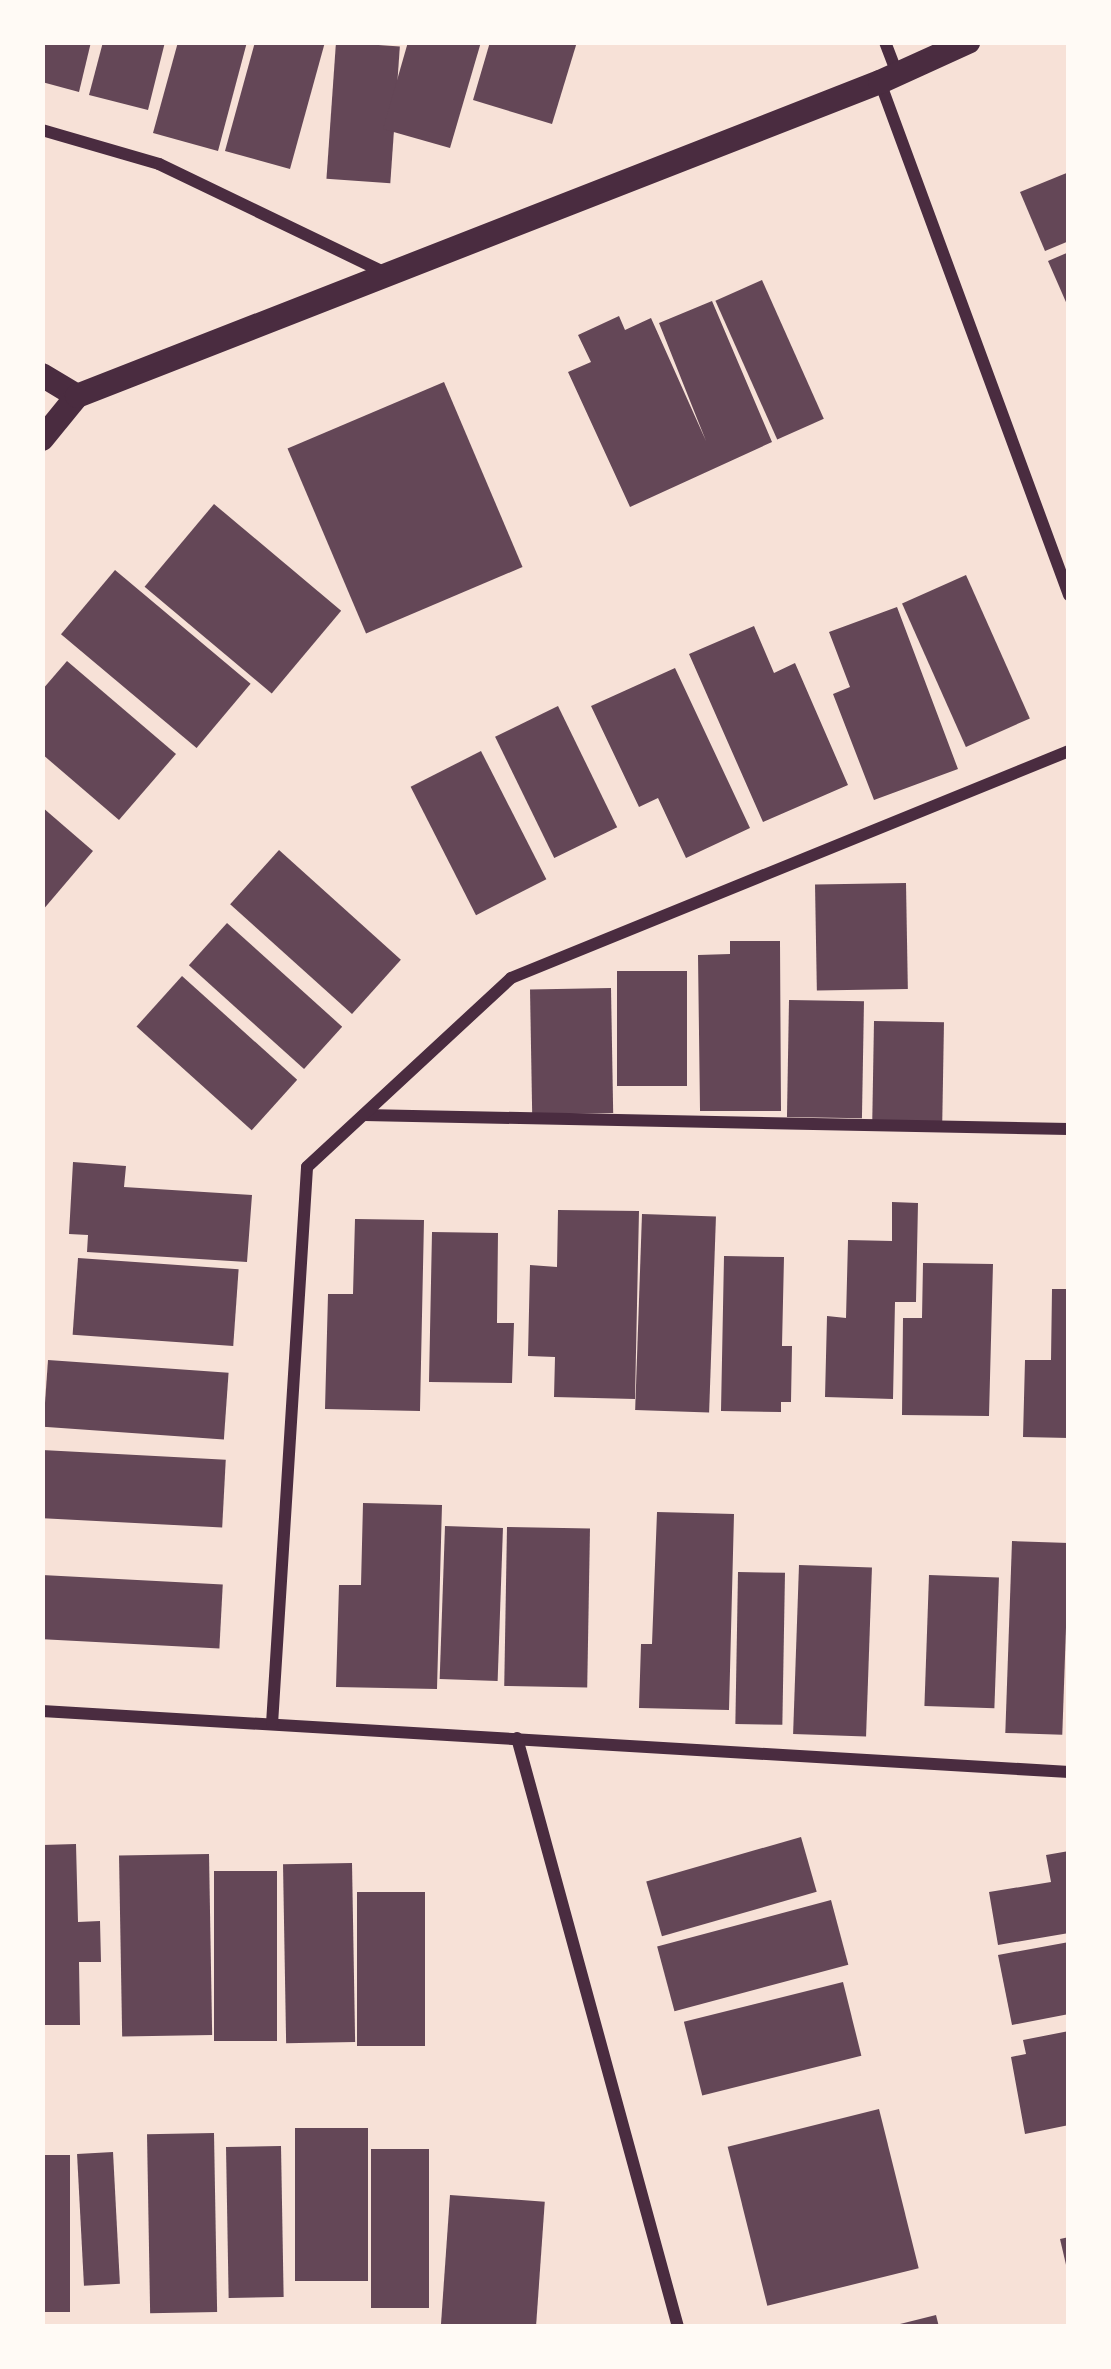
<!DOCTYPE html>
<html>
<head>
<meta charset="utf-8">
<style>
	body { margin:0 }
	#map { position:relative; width:1111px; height:2369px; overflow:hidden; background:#f7e1d7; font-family:"Alegreya Sans",sans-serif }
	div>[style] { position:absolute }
	.building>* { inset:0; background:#644757; transform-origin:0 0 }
	.minor>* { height:12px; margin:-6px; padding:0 6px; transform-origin:6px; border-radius:6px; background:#4a2c40 }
	.secondary>* { height:24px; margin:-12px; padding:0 12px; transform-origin:12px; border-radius:12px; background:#4a2c40 }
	span { translate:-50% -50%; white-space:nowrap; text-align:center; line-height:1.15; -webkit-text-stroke:9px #fffaf5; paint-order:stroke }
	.frame { position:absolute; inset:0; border:45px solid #fffaf5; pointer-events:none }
</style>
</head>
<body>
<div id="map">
	<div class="building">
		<div style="clip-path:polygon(42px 42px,91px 42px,79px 92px,42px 82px)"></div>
		<div style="clip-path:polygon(103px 42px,165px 42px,148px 110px,89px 95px)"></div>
		<div style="clip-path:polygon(178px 42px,247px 42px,218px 151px,153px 133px)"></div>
		<div style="clip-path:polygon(255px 42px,325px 42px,290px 169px,225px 151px)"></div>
		<div style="left:336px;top:42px;width:64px;height:137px;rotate:4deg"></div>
		<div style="clip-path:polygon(408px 42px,481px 42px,450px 148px,383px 129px)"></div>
		<div style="clip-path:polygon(490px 42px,577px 42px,552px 124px,473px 100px)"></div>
		<div style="clip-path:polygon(1069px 172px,1069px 241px,1045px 251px,1020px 192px)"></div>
		<div style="clip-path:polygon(1069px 252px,1069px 309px,1048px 261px)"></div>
		<div style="left:762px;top:280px;width:152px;height:51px;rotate:66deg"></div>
		<div style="clip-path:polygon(712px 301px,772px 442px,630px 507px,568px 372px,591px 362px,578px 335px,619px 316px,625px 330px,651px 318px,706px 441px,659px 323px)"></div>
		<div style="left:444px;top:382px;width:201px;height:170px;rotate:67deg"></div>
		<div style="left:214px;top:504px;width:166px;height:108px;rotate:40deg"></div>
		<div style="left:115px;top:570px;width:177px;height:84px;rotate:40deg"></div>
		<div style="left:966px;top:575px;width:157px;height:70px;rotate:66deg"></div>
		<div style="clip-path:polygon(897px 607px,958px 769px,874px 800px,833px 694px,850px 687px,829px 632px)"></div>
		<div style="clip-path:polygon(754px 626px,774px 673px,795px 663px,848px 785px,763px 822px,689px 654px)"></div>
		<div style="clip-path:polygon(67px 661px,176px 754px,119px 820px,42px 754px,42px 690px)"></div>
		<div style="clip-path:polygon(675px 668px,750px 828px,686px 858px,658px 798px,639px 807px,591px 706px)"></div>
		<div style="left:558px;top:706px;width:135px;height:70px;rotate:64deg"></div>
		<div style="left:481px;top:751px;width:144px;height:79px;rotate:63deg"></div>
		<div style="clip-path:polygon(42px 807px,93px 851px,42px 911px)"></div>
		<div style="left:279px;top:850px;width:164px;height:73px;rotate:42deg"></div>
		<div style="left:906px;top:883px;width:106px;height:91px;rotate:89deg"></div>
		<div style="left:227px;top:923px;width:155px;height:57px;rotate:42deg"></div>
		<div style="clip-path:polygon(730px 941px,780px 941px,781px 1111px,700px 1111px,698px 955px,730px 954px)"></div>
		<div style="left:617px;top:971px;width:70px;height:115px"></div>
		<div style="left:182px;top:976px;width:155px;height:68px;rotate:42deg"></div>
		<div style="left:611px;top:988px;width:125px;height:81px;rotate:89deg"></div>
		<div style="left:789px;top:1000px;width:75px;height:117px;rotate:1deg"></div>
		<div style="left:874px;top:1021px;width:70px;height:101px;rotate:1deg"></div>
		<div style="clip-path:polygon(73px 1162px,126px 1166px,124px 1187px,252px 1195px,247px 1262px,87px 1252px,88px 1235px,69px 1234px)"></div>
		<div style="clip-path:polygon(892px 1202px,918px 1203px,916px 1302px,895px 1302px,893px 1399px,825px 1397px,827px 1316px,846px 1318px,848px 1240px,892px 1241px)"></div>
		<div style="clip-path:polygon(558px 1210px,639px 1211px,635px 1399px,554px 1397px,555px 1357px,528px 1356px,530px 1265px,557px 1267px)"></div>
		<div style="left:642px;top:1214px;width:74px;height:196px;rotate:2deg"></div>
		<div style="clip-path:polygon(355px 1219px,424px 1220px,420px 1411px,325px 1409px,328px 1294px,353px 1294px)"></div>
		<div style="clip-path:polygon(432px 1232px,498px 1233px,497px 1323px,514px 1323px,512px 1383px,429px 1382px)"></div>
		<div style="clip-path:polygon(724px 1256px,784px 1257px,782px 1346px,792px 1346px,791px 1402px,781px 1402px,781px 1412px,721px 1411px)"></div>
		<div style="left:78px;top:1258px;width:161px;height:77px;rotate:4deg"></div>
		<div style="clip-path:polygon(923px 1263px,993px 1264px,989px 1416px,902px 1415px,903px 1318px,922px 1318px)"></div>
		<div style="clip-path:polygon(1052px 1289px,1069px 1289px,1069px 1438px,1023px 1437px,1025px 1360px,1051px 1360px)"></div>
		<div style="left:48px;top:1360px;width:181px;height:67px;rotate:4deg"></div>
		<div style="left:42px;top:1450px;width:184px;height:68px;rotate:3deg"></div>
		<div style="clip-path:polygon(363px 1503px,442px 1505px,437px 1689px,336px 1687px,339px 1585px,361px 1585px)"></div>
		<div style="clip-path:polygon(657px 1512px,734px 1514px,729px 1710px,639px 1708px,641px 1644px,652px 1644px)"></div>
		<div style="left:445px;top:1526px;width:58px;height:153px;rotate:2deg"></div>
		<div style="left:507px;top:1527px;width:83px;height:159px;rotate:1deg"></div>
		<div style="left:1012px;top:1541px;width:57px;height:192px;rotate:2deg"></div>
		<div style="left:799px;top:1565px;width:73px;height:169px;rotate:2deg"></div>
		<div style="left:738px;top:1572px;width:47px;height:152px;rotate:1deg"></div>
		<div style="left:42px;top:1575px;width:181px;height:64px;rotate:3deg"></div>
		<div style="left:929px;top:1575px;width:70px;height:131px;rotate:2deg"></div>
		<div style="left:801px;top:1837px;width:57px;height:161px;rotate:74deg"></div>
		<div style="clip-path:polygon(76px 1844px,78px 1922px,100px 1921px,101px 1962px,79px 1962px,80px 2025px,42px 2025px,42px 1845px)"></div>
		<div style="clip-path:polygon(1069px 1851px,1069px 1933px,998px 1945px,989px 1892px,1051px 1882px,1046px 1855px)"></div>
		<div style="left:209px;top:1854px;width:181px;height:90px;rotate:89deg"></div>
		<div style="left:352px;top:1863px;width:179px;height:69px;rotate:89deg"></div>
		<div style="left:214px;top:1871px;width:63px;height:170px"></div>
		<div style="left:357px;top:1892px;width:68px;height:154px"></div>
		<div style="left:831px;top:1900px;width:67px;height:180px;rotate:75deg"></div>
		<div style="clip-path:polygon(1069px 1942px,1069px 2014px,1012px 2025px,998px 1955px)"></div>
		<div style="left:843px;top:1982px;width:76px;height:164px;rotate:76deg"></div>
		<div style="clip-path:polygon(1069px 2031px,1069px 2125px,1025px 2134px,1011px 2057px,1026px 2054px,1023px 2040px)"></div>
		<div style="left:879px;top:2109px;width:164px;height:156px;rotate:76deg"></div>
		<div style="left:368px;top:2128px;width:153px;height:73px;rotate:90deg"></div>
		<div style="left:214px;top:2133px;width:179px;height:67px;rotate:89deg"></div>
		<div style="left:281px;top:2146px;width:151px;height:55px;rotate:89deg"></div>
		<div style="left:371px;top:2149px;width:58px;height:159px"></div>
		<div style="left:113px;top:2152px;width:132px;height:36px;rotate:87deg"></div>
		<div style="left:42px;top:2155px;width:28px;height:157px"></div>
		<div style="left:450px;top:2195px;width:95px;height:132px;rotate:4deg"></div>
		<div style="clip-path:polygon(1069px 2237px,1069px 2269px,1067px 2269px,1060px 2239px)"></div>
		<div style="clip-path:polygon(936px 2315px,939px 2327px,896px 2327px,896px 2325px)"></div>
	</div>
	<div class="minor">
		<div style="left:885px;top:42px;width:34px;rotate:69deg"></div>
		<div style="left:880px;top:82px;width:547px;rotate:69.78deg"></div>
		<div style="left:42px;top:130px;width:122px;rotate:16.2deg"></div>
		<div style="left:159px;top:164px;width:249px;rotate:25.7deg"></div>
		<div style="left:364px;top:1115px;width:705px;rotate:1.14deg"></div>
		<div style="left:42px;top:1711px;width:1029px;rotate:3.4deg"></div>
		<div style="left:272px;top:1724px;width:558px;rotate:-86.4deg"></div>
		<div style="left:307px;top:1167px;width:278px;rotate:-42.8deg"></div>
		<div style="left:511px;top:978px;width:602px;rotate:-22.14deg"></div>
		<div style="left:517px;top:1738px;width:611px;rotate:74.71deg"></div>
	</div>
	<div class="secondary">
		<div style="left:42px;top:375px;width:41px;rotate:31deg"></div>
		<div style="left:42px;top:439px;width:55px;rotate:-50.9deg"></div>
		<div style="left:77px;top:396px;width:862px;rotate:-21.36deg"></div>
		<div style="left:880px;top:82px;width:97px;rotate:-24.4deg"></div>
	</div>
	<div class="frame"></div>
</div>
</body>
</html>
